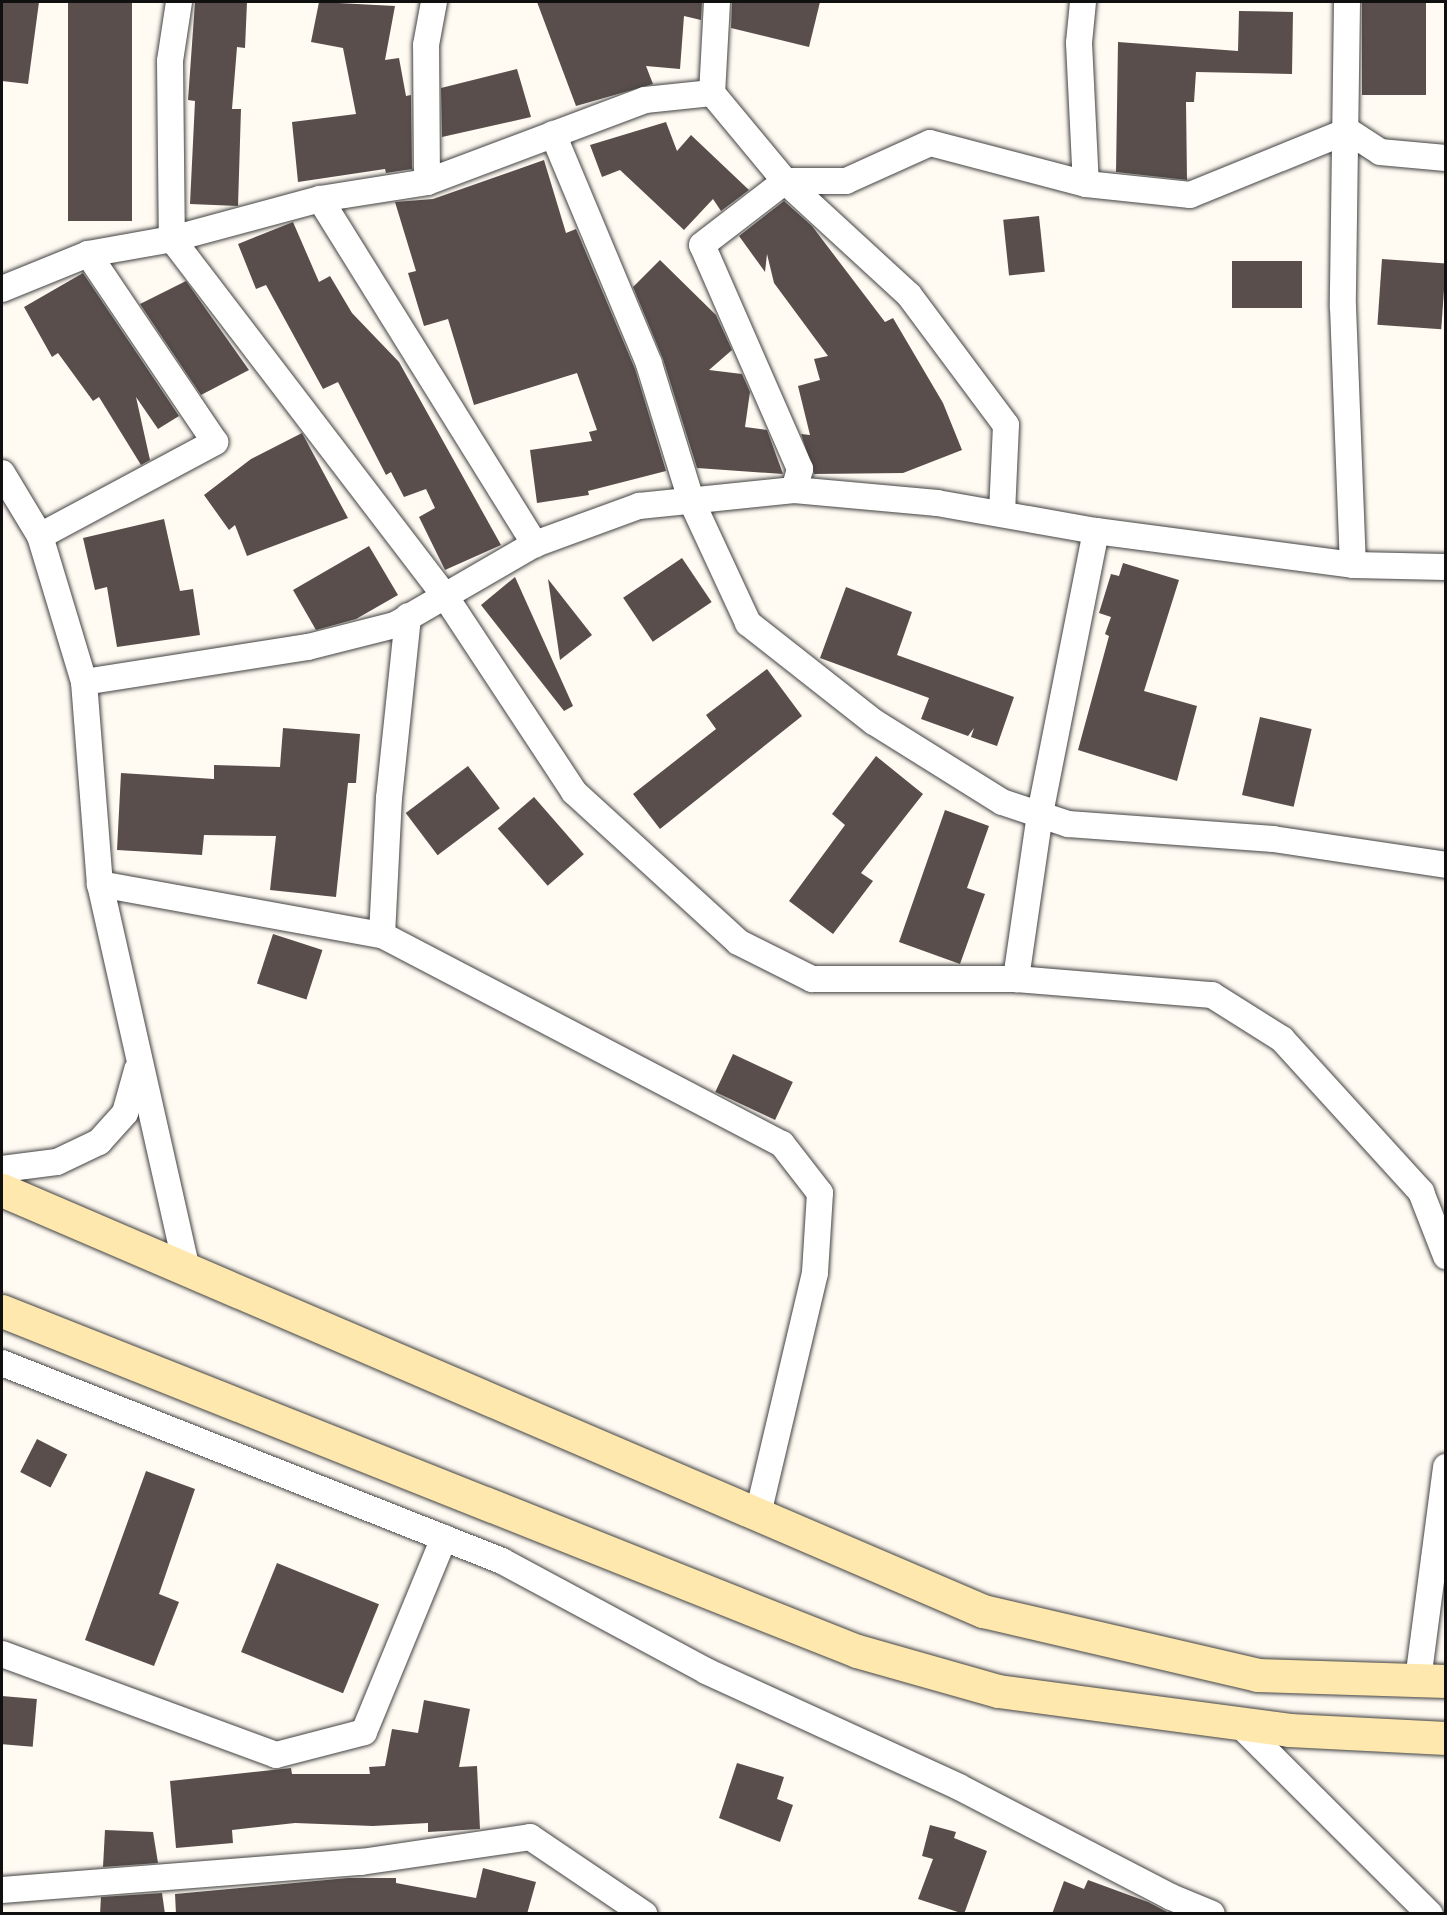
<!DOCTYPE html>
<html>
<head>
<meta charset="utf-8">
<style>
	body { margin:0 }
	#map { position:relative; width:1447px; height:1915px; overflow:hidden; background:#fffaf2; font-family:"Source Serif 4",serif }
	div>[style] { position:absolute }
	.building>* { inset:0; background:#594e4b; transform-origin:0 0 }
	.roads { filter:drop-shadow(0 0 2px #434343) drop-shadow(0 0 2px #434343) }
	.street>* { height:26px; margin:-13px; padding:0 13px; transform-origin:13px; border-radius:13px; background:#fff }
	.secondary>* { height:33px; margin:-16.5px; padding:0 16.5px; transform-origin:16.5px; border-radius:16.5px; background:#ffe8ad }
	span { translate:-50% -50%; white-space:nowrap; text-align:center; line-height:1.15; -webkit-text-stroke:6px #fff; paint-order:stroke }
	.frame { position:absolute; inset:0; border:3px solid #101010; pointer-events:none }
</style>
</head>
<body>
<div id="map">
	<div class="building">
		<div style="clip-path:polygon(2px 2px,39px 2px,28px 84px,2px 81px)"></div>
		<div style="left:68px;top:2px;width:64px;height:219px"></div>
		<div style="clip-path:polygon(195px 2px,247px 2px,245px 48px,237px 47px,232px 109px,241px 109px,238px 206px,190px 204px,195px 101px,188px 100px)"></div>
		<div style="clip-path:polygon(319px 2px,395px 6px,385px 60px,399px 58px,406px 96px,411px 95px,412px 169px,386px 173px,385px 169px,298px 182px,292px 122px,356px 114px,343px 48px,311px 42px)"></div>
		<div style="clip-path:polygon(537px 2px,702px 2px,701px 20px,684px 16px,680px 69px,646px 66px,653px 84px,576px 106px)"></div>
		<div style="clip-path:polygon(732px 2px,820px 2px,809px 47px,731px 28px)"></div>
		<div style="left:1362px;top:2px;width:64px;height:93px"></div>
		<div style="clip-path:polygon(1239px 11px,1293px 12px,1292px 74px,1196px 72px,1194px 102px,1186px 102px,1187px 180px,1116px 172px,1118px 42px,1238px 51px)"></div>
		<div style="clip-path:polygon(517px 69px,531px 117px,442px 137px,441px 88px)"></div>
		<div style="clip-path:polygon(666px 122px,677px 151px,691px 135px,749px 190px,721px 211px,713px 199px,684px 230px,620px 170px,602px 177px,590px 145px)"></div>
		<div style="clip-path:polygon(544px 160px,566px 233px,576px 229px,635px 369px,666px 471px,588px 491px,589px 495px,537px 503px,530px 450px,592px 441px,589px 432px,597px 430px,577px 373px,474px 405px,448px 319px,424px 326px,408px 273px,416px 271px,395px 202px,433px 199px)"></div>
		<div style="clip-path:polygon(784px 201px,812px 226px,885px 322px,893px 318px,943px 403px,962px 450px,903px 473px,814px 474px,801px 434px,810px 435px,798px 386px,820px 380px,814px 359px,828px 356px,774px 283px,767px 254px,765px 272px,739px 236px)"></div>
		<div style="left:1039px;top:216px;width:56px;height:36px;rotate:84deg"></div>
		<div style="clip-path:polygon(293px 222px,319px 282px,330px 276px,352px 313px,399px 362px,501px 545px,445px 570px,419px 517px,435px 508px,426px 489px,404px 497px,391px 472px,386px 475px,338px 382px,323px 389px,266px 285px,256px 289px,238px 244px)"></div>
		<div style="left:1382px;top:259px;width:64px;height:66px;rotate:4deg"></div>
		<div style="clip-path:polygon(660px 260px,716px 315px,732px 350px,709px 370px,742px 374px,750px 392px,745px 427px,767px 430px,783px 474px,697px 468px,663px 359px,633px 287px)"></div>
		<div style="left:1232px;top:261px;width:70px;height:47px"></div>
		<div style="clip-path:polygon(83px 273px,179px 416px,158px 429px,136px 397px,150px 460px,141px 465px,99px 397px,93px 401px,58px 353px,52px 357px,24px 307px)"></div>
		<div style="clip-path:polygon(186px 281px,249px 370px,201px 395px,140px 304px)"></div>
		<div style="clip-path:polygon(302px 433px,348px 518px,247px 556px,235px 525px,229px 530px,204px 495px,251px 459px)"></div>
		<div style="clip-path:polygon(164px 519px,180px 591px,193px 589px,200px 635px,117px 647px,107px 587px,95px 590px,83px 538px)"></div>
		<div style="clip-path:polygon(369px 546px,398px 595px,356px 619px,316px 630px,293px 590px)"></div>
		<div style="left:682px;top:558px;width:53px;height:71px;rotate:56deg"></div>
		<div style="clip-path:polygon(1123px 563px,1179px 580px,1144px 691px,1197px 706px,1177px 781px,1078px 750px,1109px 636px,1105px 634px,1111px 617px,1099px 613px,1111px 574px,1119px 576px)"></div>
		<div style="clip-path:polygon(515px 577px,573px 706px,564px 711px,481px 605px)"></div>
		<div style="clip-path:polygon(548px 579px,592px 635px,560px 660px)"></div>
		<div style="clip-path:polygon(846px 587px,912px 612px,897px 655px,1014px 697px,997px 746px,971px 737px,974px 728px,968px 736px,921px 719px,929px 698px,820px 658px)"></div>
		<div style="clip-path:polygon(767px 669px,802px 716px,660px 829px,633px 794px,716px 729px,706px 715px)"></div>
		<div style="left:1260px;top:717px;width:53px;height:80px;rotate:13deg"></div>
		<div style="clip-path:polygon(283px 728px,360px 734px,356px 783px,348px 783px,336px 897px,270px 890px,276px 836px,204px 835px,202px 855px,117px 850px,121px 773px,214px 779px,214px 765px,280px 767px)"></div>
		<div style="clip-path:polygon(876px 756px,923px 794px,861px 873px,873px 881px,833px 934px,789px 901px,845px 825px,832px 814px)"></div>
		<div style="left:468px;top:766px;width:53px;height:78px;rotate:53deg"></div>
		<div style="left:534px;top:797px;width:76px;height:48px;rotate:49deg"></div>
		<div style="clip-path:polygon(945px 810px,989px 826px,967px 888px,985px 894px,960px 964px,899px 942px)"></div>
		<div style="left:273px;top:934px;width:52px;height:52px;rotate:18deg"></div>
		<div style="left:733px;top:1054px;width:66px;height:42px;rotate:25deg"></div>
		<div style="left:37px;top:1439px;width:34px;height:37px;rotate:27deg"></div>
		<div style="clip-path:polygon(146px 1471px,195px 1489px,159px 1594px,179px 1602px,154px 1666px,85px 1640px)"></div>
		<div style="left:277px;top:1563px;width:110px;height:96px;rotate:22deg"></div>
		<div style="left:2px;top:1696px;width:35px;height:48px;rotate:5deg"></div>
		<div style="clip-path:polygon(424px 1700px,470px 1709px,459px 1767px,477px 1766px,480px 1829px,428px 1832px,428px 1823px,373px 1826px,295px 1823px,232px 1830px,233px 1843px,176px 1848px,170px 1781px,291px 1768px,292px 1774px,370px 1774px,369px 1767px,385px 1766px,392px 1729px,418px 1733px)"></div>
		<div style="clip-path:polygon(737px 1763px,784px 1777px,777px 1799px,793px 1805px,780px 1842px,719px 1818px)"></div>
		<div style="clip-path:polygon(930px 1825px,956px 1832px,954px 1838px,987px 1851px,964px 1914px,918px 1899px,933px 1859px,922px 1856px)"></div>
		<div style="clip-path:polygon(105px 1830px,153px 1832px,158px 1863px,103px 1867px)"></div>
		<div style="clip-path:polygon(483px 1868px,536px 1882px,527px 1914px,176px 1914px,175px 1894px,348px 1878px,396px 1878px,396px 1883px,476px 1898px)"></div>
		<div style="clip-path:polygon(1088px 1880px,1148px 1902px,1171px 1914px,1052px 1914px,1064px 1881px,1084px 1889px)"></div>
		<div style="clip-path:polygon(162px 1893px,165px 1914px,100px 1914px,101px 1897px)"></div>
	</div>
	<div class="roads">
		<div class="street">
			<div style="left:179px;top:2px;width:60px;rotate:98.7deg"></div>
			<div style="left:170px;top:61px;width:178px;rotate:89.4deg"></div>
			<div style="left:172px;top:239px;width:446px;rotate:52.6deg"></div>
			<div style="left:443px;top:593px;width:238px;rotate:56.6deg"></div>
			<div style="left:574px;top:792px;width:222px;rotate:42.4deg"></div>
			<div style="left:738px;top:942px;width:83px;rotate:26.6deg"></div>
			<div style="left:812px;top:979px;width:204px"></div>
			<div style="left:717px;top:2px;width:91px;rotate:93.1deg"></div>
			<div style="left:712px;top:93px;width:114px;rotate:50.3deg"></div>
			<div style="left:785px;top:181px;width:168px;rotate:42.6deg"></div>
			<div style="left:909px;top:295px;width:162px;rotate:53.3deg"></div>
			<div style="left:1006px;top:425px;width:89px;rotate:92.6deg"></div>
			<div style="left:1083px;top:2px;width:41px;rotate:95.6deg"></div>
			<div style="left:1079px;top:43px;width:141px;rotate:87.2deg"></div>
			<div style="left:1347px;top:2px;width:305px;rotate:90.8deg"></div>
			<div style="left:1343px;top:307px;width:258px;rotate:87.8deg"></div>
			<div style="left:553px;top:134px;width:249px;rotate:67.3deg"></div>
			<div style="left:649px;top:364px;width:142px;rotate:72.8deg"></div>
			<div style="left:691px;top:500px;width:136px;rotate:65.1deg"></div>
			<div style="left:748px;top:623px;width:160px;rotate:38.2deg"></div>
			<div style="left:874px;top:722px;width:151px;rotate:32deg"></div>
			<div style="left:1002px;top:802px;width:70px;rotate:18.4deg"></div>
			<div style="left:1068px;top:824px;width:206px;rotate:4.2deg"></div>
			<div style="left:1273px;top:839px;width:175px;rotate:8.5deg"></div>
			<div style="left:427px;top:182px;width:137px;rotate:-90.4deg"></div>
			<div style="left:426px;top:45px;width:44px;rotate:-79.5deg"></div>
			<div style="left:320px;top:199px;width:407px;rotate:58.1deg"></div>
			<div style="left:2px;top:289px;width:93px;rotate:-22.1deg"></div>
			<div style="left:88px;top:254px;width:85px;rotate:-10.1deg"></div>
			<div style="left:172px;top:239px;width:153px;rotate:-15.1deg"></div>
			<div style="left:320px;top:199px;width:108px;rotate:-9deg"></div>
			<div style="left:427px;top:182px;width:233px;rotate:-20.6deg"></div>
			<div style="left:645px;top:100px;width:67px;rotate:-6deg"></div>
			<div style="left:2px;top:473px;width:74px;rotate:58.9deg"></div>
			<div style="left:40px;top:536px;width:152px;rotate:73.2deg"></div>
			<div style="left:84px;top:682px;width:203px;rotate:85.5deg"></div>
			<div style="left:100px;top:884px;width:392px;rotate:77.3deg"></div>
			<div style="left:794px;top:490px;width:22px;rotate:-74deg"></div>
			<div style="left:800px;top:469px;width:244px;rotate:-113.6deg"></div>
			<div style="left:702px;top:245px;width:105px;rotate:-37.6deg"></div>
			<div style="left:785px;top:181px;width:61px"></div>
			<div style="left:846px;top:181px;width:92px;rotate:-24.3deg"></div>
			<div style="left:930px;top:143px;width:161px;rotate:14.7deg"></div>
			<div style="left:1086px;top:184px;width:105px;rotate:6deg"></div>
			<div style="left:1190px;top:195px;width:170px;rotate:-22.1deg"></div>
			<div style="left:1348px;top:131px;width:38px;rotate:33deg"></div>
			<div style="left:1380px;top:152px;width:66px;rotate:5.2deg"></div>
			<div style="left:1096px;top:531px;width:259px;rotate:7.5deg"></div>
			<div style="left:1353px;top:565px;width:93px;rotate:1.2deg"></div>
			<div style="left:40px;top:536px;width:199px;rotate:-28.2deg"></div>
			<div style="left:215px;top:442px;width:227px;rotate:-124deg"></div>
			<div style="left:84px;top:682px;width:227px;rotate:-8.9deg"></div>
			<div style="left:308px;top:647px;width:90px;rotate:-14.2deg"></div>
			<div style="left:395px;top:625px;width:162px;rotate:-30.1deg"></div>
			<div style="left:535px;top:544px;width:111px;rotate:-20.1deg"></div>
			<div style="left:639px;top:506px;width:156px;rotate:-5.9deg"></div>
			<div style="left:794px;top:490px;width:144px;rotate:5.2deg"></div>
			<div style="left:937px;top:503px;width:161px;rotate:10deg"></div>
			<div style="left:1096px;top:531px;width:288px;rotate:101.2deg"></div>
			<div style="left:1040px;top:814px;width:167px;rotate:98.3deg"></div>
			<div style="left:1016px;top:979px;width:197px;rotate:4.7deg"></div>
			<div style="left:1212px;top:995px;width:83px;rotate:32.2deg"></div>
			<div style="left:1282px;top:1039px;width:207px;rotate:47.7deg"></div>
			<div style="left:1421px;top:1192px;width:69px;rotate:68.7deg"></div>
			<div style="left:100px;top:884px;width:287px;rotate:10.3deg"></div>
			<div style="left:382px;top:935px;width:451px;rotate:27.6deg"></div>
			<div style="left:782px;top:1144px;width:62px;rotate:52.2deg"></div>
			<div style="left:820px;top:1193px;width:80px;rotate:93.6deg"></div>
			<div style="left:815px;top:1273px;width:249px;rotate:103.3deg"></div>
			<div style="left:382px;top:935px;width:137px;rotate:-87.1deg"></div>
			<div style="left:389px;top:798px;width:183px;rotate:-84deg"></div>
			<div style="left:2px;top:1169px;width:55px;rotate:-7.3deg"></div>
			<div style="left:57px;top:1162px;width:47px;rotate:-25.5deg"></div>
			<div style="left:99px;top:1142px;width:39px;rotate:-48deg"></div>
			<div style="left:125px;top:1113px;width:45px;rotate:-74.4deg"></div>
			<div style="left:2px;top:1363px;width:538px;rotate:21.6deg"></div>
			<div style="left:502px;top:1561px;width:232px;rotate:28.3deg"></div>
			<div style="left:706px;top:1671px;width:278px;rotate:24.6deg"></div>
			<div style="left:959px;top:1787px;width:239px;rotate:27.4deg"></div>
			<div style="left:1171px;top:1897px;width:44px;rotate:22.5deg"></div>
			<div style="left:2px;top:1654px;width:292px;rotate:20.2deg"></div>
			<div style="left:276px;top:1755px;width:91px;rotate:-14.6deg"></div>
			<div style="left:364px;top:1732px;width:210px;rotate:-67.6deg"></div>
			<div style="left:1418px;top:1680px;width:215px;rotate:-82.5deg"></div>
			<div style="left:1238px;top:1723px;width:271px;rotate:44.9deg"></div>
			<div style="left:2px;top:1890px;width:360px;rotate:-4.5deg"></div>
			<div style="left:361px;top:1862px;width:171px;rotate:-8.4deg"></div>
			<div style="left:530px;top:1837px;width:138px;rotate:34deg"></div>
		</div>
		<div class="secondary">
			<div style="left:2px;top:1190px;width:1068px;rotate:23.23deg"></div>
			<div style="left:983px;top:1611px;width:281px;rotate:13.1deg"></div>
			<div style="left:1257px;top:1675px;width:189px;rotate:1.8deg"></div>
			<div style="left:2px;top:1311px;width:920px;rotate:21.69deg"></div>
			<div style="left:857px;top:1651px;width:147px;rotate:15.8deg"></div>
			<div style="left:998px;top:1691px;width:294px;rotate:7.6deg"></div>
			<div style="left:1289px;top:1730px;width:157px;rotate:2.9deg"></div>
		</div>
	</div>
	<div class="frame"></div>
</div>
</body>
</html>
